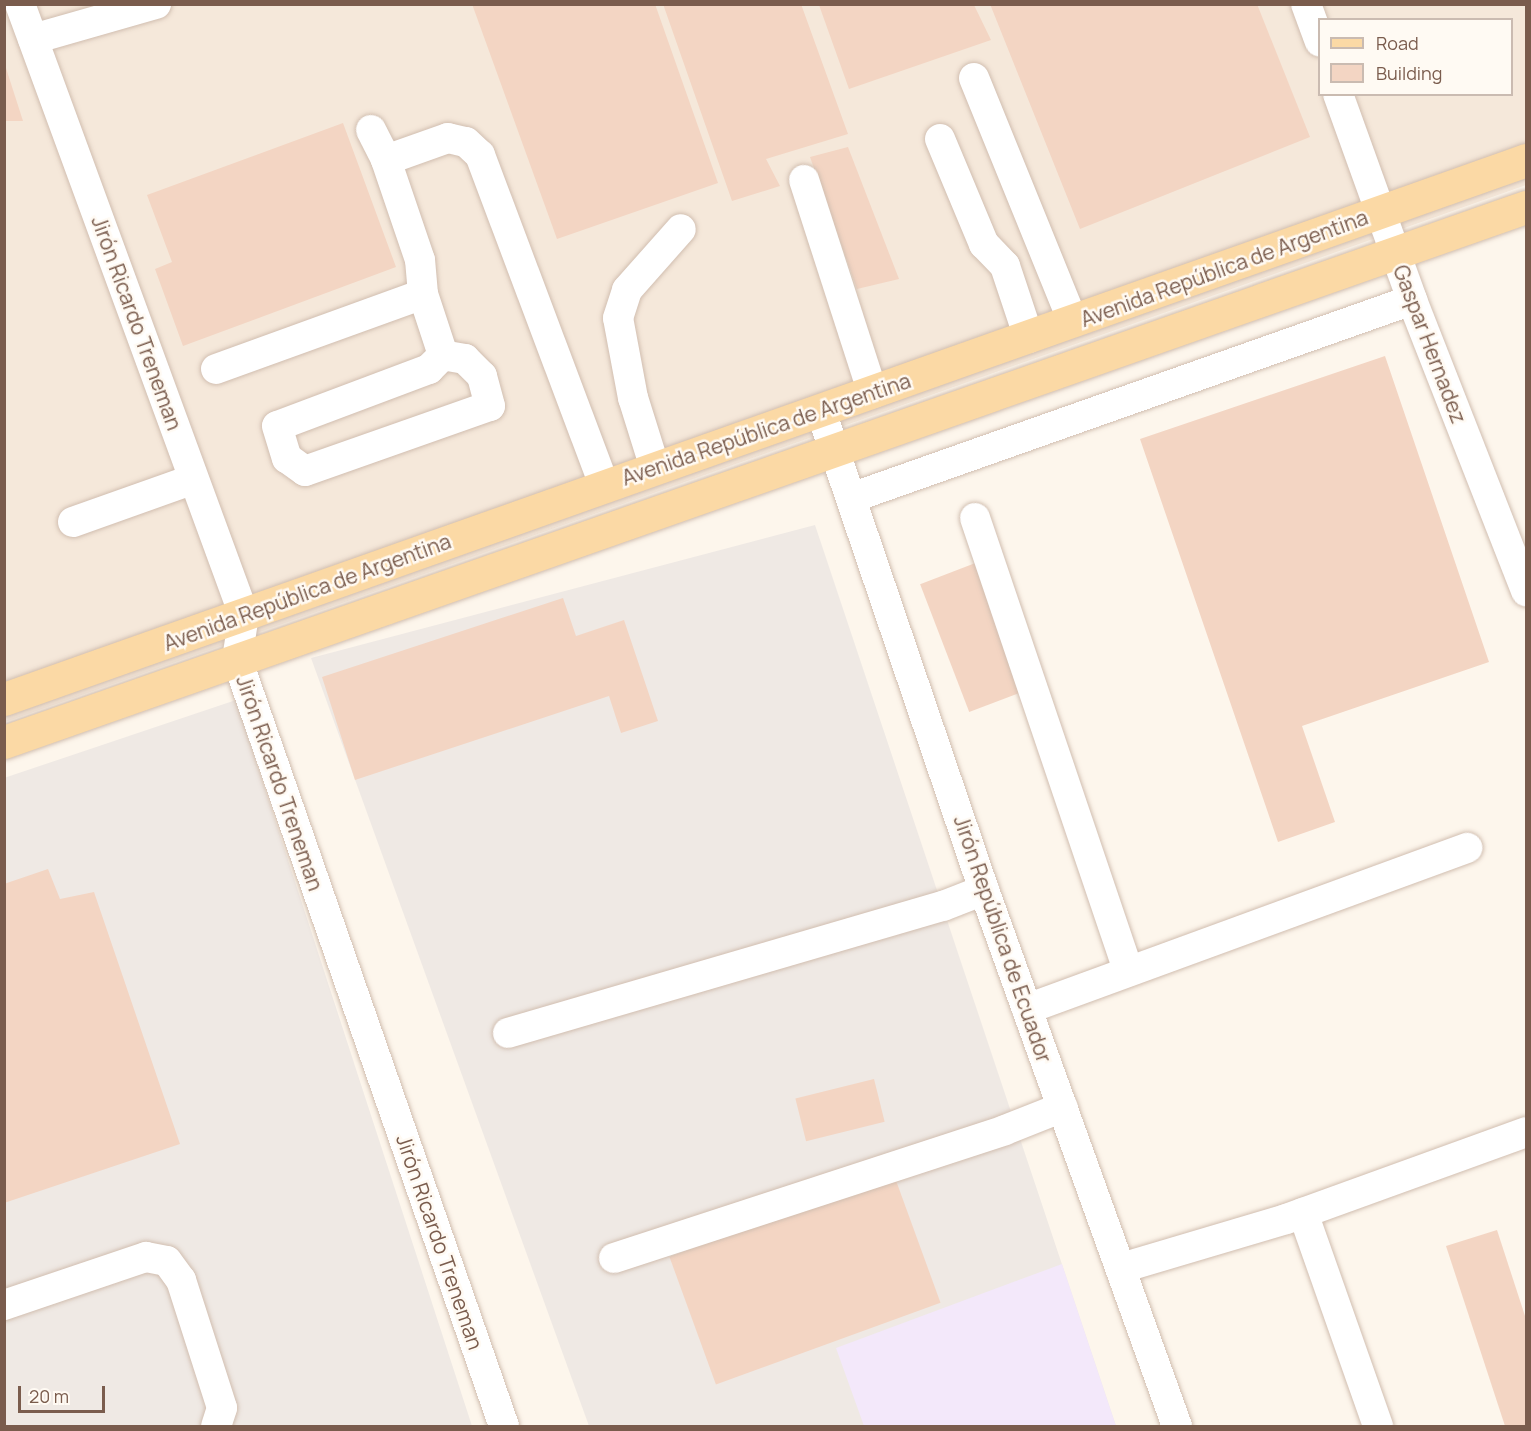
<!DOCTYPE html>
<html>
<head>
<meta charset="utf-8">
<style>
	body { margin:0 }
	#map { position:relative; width:1531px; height:1431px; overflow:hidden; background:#fdf6ec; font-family:Manrope,sans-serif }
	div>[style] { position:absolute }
	.residential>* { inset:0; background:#f5e8da }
	.industrial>* { inset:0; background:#efe9e4 }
	.education>* { inset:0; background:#f3e8fa }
	.building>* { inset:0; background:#f3d5c3; transform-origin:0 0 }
	.roads { filter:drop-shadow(0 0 2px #d1beb0) drop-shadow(0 0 2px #d1beb0) }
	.minor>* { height:30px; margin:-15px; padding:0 15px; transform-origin:15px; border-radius:15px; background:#fff }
	.major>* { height:33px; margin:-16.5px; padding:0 16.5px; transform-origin:16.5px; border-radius:16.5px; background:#fbd9a5 }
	span { translate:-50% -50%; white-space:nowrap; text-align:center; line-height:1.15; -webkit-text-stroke:5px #fffaf3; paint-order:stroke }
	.street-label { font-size:21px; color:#7a5c4d }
	.frame { position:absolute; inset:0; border:6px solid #7a5c4d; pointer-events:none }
	.legend { position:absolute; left:1318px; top:18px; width:195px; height:78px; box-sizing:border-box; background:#fffaf3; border:2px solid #cabbb1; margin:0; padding:8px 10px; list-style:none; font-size:18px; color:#7a5c4d }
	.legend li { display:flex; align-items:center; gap:12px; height:30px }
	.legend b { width:30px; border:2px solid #cabbb1 }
	.scale { position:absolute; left:18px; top:1386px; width:87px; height:27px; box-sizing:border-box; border:3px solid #7a5c4d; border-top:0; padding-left:8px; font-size:18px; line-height:21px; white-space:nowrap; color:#7a5c4d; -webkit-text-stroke:4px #fffaf3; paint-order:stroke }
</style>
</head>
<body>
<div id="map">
	<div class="residential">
		<div style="clip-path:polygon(evenodd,4px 5px,1526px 5px,1526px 185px,5px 722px,4px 5px,1320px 20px,1512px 20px,1512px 94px,1320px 94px,1320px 20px)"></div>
	</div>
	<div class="industrial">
		<div style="clip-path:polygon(815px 525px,1116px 1426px,589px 1426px,311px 658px)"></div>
		<div style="clip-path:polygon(236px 700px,472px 1426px,5px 1426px,4px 778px)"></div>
	</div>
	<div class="education">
		<div style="clip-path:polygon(1062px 1264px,1116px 1426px,864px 1426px,836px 1348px)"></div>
	</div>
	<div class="building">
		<div style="clip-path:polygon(472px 4px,655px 4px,718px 183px,557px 239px)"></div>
		<div style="clip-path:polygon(663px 4px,801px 4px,848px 134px,766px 159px,780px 186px,732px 201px)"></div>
		<div style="clip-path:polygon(990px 4px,1257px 4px,1310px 137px,1080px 229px)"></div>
		<div style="clip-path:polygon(819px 5px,974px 5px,991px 40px,849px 89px)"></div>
		<div style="clip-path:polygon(5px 65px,23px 121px,4px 121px)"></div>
		<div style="clip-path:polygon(343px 123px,396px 267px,183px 346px,155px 269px,172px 262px,147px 195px)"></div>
		<div style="clip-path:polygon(848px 147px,899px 279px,857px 289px,810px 157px)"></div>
		<div style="clip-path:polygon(1385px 356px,1489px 662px,1302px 726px,1335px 822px,1278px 842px,1140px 439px)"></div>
		<div style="left:978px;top:562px;width:137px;height:62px;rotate:69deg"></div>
		<div style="clip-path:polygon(563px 598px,576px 636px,624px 620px,658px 721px,621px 733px,609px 696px,355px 780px,322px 677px)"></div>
		<div style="clip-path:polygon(48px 869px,60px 899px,94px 892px,180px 1144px,4px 1203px,4px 884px)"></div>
		<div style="left:874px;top:1079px;width:44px;height:81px;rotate:76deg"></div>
		<div style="left:894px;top:1175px;width:136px;height:239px;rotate:70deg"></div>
		<div style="clip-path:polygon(1497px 1230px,1526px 1319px,1526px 1426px,1505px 1426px,1446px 1246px)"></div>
	</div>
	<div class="roads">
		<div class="minor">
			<div style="left:20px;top:4px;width:651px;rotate:69.87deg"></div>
			<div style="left:244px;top:615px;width:45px;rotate:99deg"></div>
			<div style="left:237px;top:659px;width:812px;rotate:70.81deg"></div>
			<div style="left:1306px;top:4px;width:40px;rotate:69.8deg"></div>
			<div style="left:33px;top:39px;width:128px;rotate:-15.9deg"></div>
			<div style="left:974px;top:78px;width:263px;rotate:67.9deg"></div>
			<div style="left:1338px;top:94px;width:219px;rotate:70.2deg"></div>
			<div style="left:1412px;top:300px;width:313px;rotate:68.6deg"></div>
			<div style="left:371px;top:130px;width:34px;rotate:63deg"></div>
			<div style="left:940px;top:139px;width:114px;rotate:67.3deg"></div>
			<div style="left:984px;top:244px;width:30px;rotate:46deg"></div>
			<div style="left:1005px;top:266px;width:76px;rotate:71.6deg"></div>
			<div style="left:804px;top:180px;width:224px;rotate:72.1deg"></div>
			<div style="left:423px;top:294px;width:64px;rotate:71.8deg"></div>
			<div style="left:443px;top:355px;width:20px;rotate:135deg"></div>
			<div style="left:429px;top:369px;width:162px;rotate:159.4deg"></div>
			<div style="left:277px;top:426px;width:34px;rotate:73deg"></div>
			<div style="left:287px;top:458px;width:22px;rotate:36deg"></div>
			<div style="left:305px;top:471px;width:196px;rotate:-19.4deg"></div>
			<div style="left:490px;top:406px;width:31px;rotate:-105deg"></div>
			<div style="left:482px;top:376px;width:24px;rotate:-135deg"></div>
			<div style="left:465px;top:359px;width:22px;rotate:-170deg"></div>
			<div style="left:216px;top:369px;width:220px;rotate:-19.9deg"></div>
			<div style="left:423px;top:294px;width:34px;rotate:-95deg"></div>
			<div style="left:420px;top:260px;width:106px;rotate:-108.8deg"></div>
			<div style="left:386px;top:160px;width:66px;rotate:-19.5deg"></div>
			<div style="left:448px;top:138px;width:18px;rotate:13deg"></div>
			<div style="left:466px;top:142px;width:19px;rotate:43deg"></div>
			<div style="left:480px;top:155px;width:353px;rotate:69.4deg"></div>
			<div style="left:821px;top:411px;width:506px;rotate:71.21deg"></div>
			<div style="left:984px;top:890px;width:570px;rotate:70.2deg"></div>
			<div style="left:655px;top:468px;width:73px;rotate:-107.4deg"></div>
			<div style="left:633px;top:398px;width:81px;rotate:-100.6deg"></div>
			<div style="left:618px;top:318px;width:29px;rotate:-72deg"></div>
			<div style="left:627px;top:290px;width:81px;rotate:-48.5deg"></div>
			<div style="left:851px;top:498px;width:595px;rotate:-19.44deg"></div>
			<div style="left:975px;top:518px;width:478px;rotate:71.3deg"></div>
			<div style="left:73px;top:522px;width:128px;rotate:-19.6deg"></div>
			<div style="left:1027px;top:1009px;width:469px;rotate:-20.1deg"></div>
			<div style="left:508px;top:1033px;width:453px;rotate:-16.3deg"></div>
			<div style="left:943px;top:906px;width:44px;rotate:-21.3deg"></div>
			<div style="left:1303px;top:1213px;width:226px;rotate:70.6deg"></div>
			<div style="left:614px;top:1258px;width:411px;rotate:-18.1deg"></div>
			<div style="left:1005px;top:1130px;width:62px;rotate:-21.6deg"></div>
			<div style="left:1121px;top:1268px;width:172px;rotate:-16.5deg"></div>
			<div style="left:1286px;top:1219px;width:255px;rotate:-19.9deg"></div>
			<div style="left:4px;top:1305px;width:150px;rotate:-18.7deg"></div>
			<div style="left:146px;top:1257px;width:21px;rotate:11deg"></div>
			<div style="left:167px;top:1261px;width:24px;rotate:54deg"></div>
			<div style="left:181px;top:1280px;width:134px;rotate:72.2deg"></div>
			<div style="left:222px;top:1408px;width:19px;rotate:108deg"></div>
		</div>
		<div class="major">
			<div style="left:4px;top:699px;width:1615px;rotate:-19.5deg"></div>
			<div style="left:4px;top:742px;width:1613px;rotate:-19.37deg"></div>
		</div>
	</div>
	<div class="street-label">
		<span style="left:1224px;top:268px;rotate:-20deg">Avenida República de Argentina</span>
		<span style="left:137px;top:323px;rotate:70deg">Jirón Ricardo Treneman</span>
		<span style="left:1430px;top:344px;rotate:69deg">Gaspar Hernadez</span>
		<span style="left:766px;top:429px;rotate:-19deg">Avenida República de Argentina</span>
		<span style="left:307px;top:592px;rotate:-20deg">Avenida República de Argentina</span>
		<span style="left:280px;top:783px;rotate:71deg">Jirón Ricardo Treneman</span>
		<span style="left:1003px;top:939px;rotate:71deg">Jirón República de Ecuador</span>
		<span style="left:440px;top:1242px;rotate:71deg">Jirón Ricardo Treneman</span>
	</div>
	<div class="frame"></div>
	<ul class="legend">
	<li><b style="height:8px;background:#fbd9a5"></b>Road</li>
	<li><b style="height:16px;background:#f3d5c3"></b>Building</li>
	</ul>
	<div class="scale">20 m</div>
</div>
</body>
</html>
